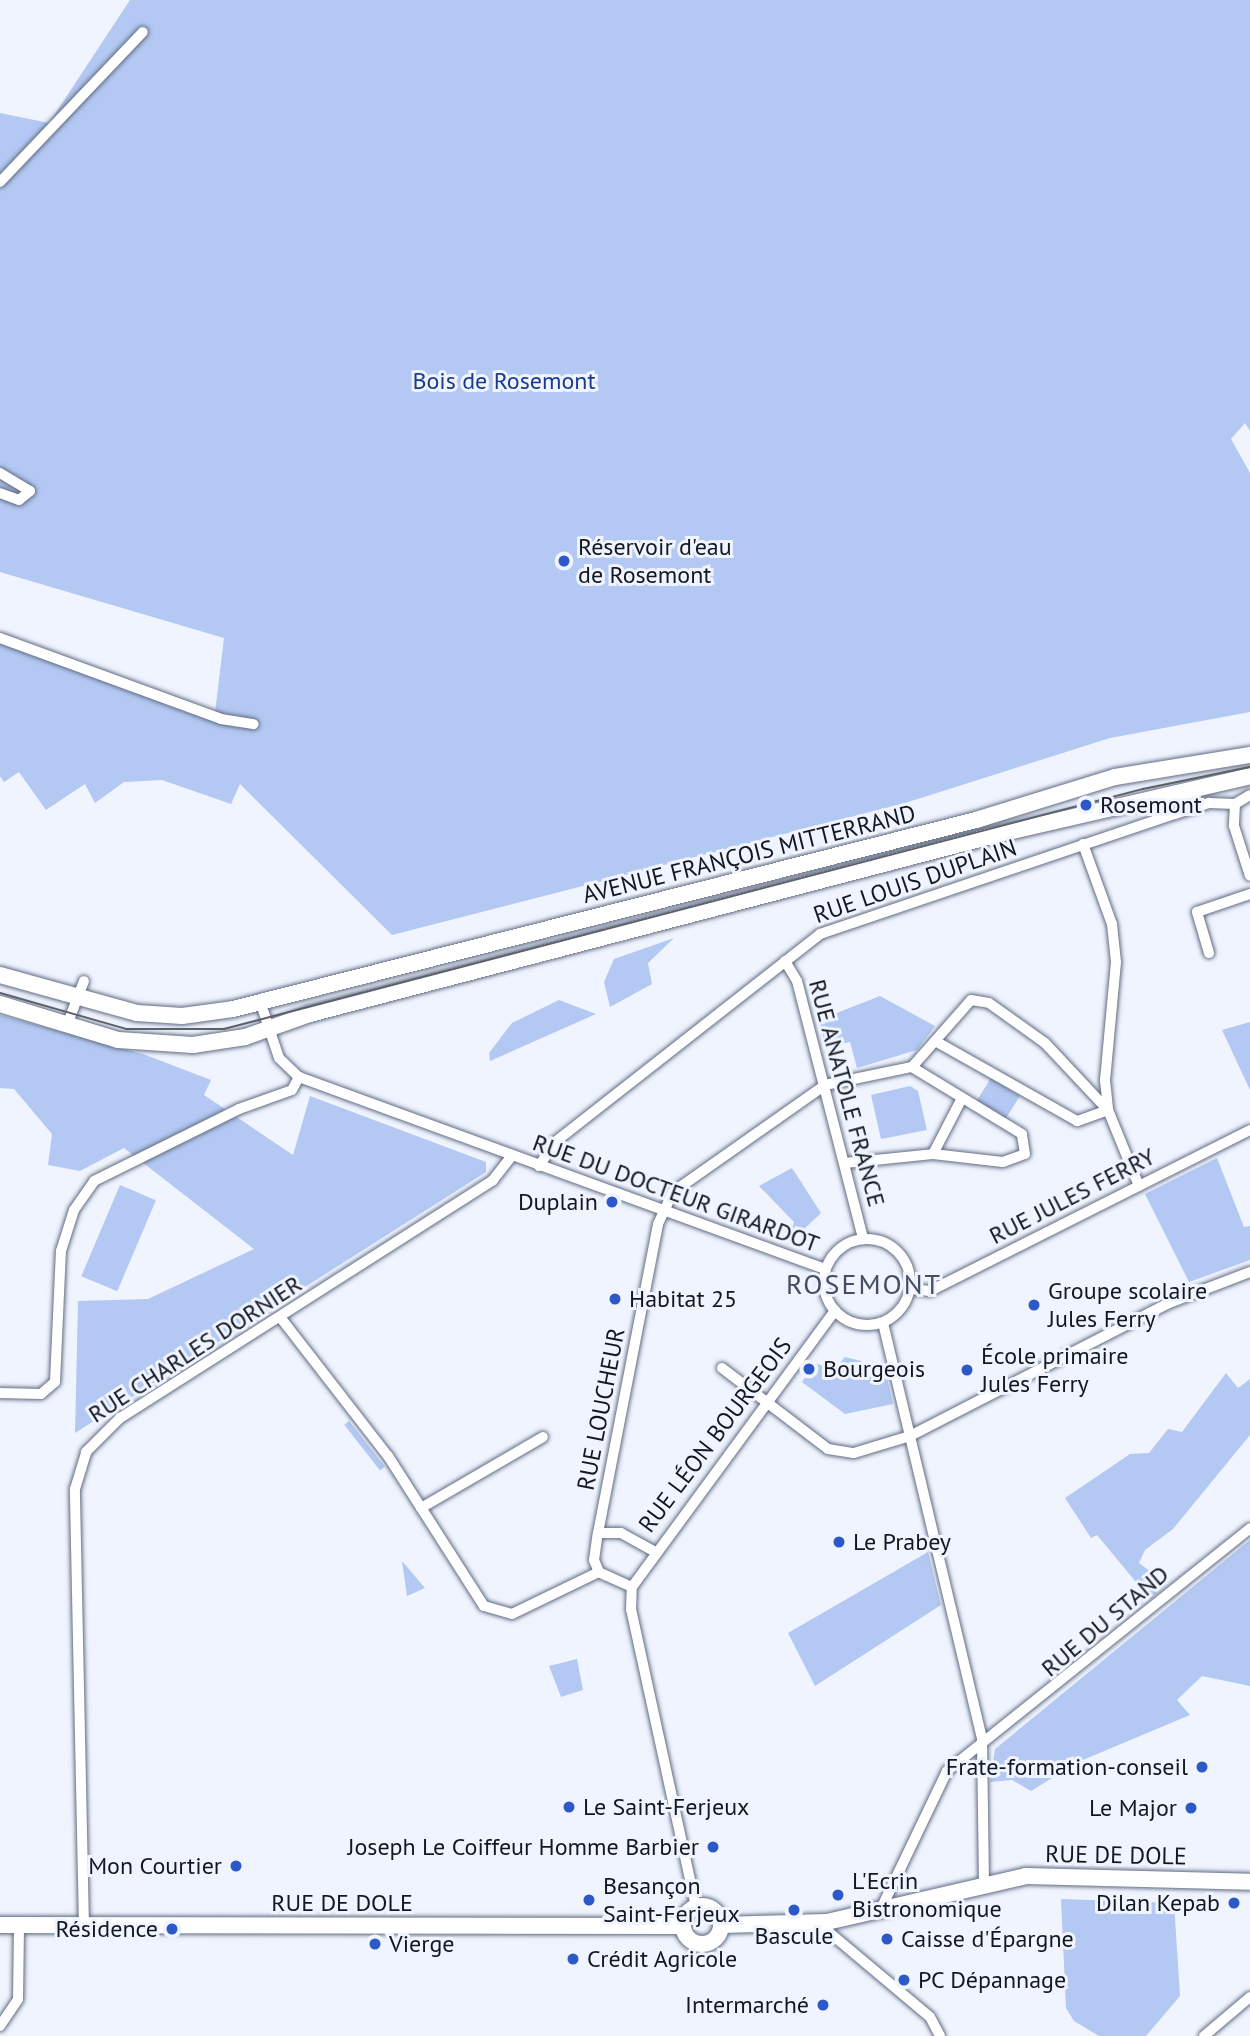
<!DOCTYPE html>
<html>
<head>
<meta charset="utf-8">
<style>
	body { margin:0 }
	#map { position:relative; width:1250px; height:2036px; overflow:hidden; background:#eff4fe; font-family:"PT Sans",sans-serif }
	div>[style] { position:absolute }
	.green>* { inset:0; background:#b3c8f2; transform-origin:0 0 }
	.roads { filter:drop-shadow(0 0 2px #616c83) drop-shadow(0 0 2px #616c83) }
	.street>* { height:10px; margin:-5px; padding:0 5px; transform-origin:5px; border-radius:5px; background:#fff }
	.street>.ring { margin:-5px; padding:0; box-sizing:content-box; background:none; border:10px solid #fff; border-radius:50% }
	.secondary>* { height:16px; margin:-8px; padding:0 8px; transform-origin:8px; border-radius:8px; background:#fff }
	.secondary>.ring { margin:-8px; padding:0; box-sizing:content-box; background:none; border:16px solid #fff; border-radius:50% }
	.tram>* { height:2px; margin:-1px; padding:0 1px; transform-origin:1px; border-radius:1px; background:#5b6069 }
	.dots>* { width:19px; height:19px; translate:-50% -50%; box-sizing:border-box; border:4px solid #eff4fe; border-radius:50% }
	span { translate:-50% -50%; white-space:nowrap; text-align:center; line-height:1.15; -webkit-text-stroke:6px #eff4fe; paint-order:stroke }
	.park-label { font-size:24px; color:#1a3b8e }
	.poi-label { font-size:24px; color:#131720 }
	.left { translate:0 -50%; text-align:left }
	.right { translate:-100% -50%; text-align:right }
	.street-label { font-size:24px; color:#131720 }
	.quarter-label { font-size:28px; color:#434e63; letter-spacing:2px }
</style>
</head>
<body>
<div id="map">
	<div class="green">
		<div style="clip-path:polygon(130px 0,1250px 0,1250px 431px,1245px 423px,1231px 439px,1250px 473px,1250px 712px,1110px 738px,905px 803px,392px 935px,240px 784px,231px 804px,162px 780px,124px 782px,95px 803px,85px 784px,46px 810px,19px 772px,4px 782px,0 776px,0 641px,214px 721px,224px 638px,0 572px,0 113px,49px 123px)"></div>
		<div style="clip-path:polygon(674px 938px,648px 963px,652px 984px,610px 1007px,604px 982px,614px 959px)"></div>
		<div style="clip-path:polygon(880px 996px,935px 1026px,917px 1050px,857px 1068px,850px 1042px,826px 1047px,819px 1020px)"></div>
		<div style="clip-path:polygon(559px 1000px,596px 1014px,490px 1061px,489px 1053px,512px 1023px)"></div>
		<div style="clip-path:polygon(0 1015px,143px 1054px,211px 1080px,204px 1095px,293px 1155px,310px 1096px,486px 1162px,486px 1172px,75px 1433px,78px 1301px,148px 1299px,254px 1249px,124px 1148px,80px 1171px,48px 1165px,52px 1134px,14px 1089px,0 1088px)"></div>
		<div style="clip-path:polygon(1250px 1022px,1250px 1090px,1222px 1030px)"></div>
		<div style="left:991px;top:1078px;width:34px;height:28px;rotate:32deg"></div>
		<div style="clip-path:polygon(910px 1086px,918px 1091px,927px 1130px,881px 1139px,871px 1095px)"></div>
		<div style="clip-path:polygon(1217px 1158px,1244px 1227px,1250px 1226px,1250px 1260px,1189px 1282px,1145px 1194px)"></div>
		<div style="clip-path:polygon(792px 1168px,821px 1213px,804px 1229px,795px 1226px,788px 1241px,794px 1222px,759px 1186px)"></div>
		<div style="left:120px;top:1185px;width:39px;height:99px;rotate:23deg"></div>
		<div style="clip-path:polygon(845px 1357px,861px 1361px,868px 1377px,886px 1374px,893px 1404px,845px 1414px,802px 1382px,815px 1363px,834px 1370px)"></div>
		<div style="clip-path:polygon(1226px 1373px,1238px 1388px,1250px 1379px,1250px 1435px,1173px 1529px,1145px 1550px,1139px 1563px,1167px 1584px,1150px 1599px,1097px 1535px,1091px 1538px,1065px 1498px,1130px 1454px,1149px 1453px,1168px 1429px,1182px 1432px)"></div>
		<div style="left:349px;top:1421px;width:58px;height:6px;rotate:52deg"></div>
		<div style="clip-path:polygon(1250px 1540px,1250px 1686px,1202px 1676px,1177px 1700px,1190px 1715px,1078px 1762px,1031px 1791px,1012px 1780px,990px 1782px,995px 1749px)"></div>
		<div style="clip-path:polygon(928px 1552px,941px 1605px,815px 1686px,788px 1633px)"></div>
		<div style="clip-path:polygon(402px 1561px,425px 1588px,407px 1596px)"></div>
		<div style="clip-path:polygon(577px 1659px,583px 1690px,561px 1697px,549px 1666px)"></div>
		<div style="clip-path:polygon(1061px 1899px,1174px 1903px,1180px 1996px,1146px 2036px,1099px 2036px,1074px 2021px,1066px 2008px)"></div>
	</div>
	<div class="roads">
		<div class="street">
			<div style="left:0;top:182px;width:207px;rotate:-46.4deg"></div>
			<div style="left:0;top:473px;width:35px;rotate:31deg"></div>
			<div style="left:30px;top:491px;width:14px;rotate:141deg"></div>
			<div style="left:19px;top:500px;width:20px;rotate:-160deg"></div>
			<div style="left:0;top:638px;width:235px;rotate:20.1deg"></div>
			<div style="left:221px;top:719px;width:33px;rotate:9deg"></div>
			<div style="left:1235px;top:804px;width:22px;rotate:93deg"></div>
			<div style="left:1234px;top:826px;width:52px;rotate:72.3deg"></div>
			<div style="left:1083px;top:844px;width:85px;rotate:70.1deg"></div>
			<div style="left:1112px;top:924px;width:38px;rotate:84deg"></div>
			<div style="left:1116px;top:962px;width:119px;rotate:95.3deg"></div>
			<div style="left:1105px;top:1080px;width:30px;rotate:84deg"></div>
			<div style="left:1108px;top:1110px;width:82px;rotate:67.8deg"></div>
			<div style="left:1209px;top:953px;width:43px;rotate:-106.3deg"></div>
			<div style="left:1197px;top:912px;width:56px;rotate:-18.8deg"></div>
			<div style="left:785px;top:961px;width:23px;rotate:59deg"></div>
			<div style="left:797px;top:981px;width:265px;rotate:75.6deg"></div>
			<div style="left:260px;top:1001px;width:60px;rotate:71.6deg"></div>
			<div style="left:279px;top:1058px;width:28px;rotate:44deg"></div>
			<div style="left:299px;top:1077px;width:560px;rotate:20.05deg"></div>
			<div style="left:67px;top:1025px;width:47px;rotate:-68.9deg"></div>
			<div style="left:933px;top:1154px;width:61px;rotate:-62.6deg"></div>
			<div style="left:845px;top:1163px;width:88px;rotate:-5.8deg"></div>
			<div style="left:933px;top:1154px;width:70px;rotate:6.5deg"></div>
			<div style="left:1003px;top:1162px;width:23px;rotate:-20deg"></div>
			<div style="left:1025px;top:1154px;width:20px;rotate:-99deg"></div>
			<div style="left:1022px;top:1134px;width:129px;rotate:-148.7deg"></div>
			<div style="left:539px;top:1166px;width:29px;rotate:-56deg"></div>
			<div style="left:555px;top:1142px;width:337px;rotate:-38.1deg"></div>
			<div style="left:820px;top:934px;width:375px;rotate:-18.7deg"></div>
			<div style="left:1175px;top:814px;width:36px;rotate:-18deg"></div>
			<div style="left:1209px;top:803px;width:26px;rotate:2deg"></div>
			<div style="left:1235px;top:804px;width:17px;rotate:-31deg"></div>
			<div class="ring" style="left:824px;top:1239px;width:76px;height:76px"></div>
			<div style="left:911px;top:1289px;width:19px;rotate:6deg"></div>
			<div style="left:930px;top:1291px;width:358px;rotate:-26.7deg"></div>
			<div style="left:280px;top:1317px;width:176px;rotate:52.2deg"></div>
			<div style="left:388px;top:1456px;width:178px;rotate:57.4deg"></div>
			<div style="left:484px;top:1606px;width:29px;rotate:16deg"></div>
			<div style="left:512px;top:1614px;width:97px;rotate:-25.8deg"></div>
			<div style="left:883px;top:1323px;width:429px;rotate:76.6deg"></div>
			<div style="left:982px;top:1740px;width:147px;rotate:89.2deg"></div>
			<div style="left:722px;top:1368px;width:133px;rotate:37.4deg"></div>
			<div style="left:828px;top:1449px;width:26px;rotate:9deg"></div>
			<div style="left:854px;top:1453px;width:59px;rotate:-16.9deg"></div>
			<div style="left:910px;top:1436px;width:291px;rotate:-27.2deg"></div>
			<div style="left:1169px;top:1303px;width:87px;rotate:-20.9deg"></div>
			<div style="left:0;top:1393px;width:41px;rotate:1.4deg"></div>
			<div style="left:41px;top:1394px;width:18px;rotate:-41deg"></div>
			<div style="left:55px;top:1382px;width:131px;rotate:-87.4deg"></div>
			<div style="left:61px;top:1251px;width:43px;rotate:-72.4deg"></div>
			<div style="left:74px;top:1210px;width:35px;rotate:-55deg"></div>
			<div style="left:94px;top:1181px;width:162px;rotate:-26.4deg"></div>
			<div style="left:239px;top:1109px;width:56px;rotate:-19.7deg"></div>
			<div style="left:292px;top:1090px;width:15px;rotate:-62deg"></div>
			<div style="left:421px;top:1508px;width:141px;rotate:-30.2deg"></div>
			<div style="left:598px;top:1533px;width:315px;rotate:-79deg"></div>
			<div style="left:658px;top:1224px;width:35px;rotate:-65deg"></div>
			<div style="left:673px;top:1192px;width:186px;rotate:-35.1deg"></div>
			<div style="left:825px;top:1085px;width:89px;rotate:-11.7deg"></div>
			<div style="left:912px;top:1067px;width:89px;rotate:-48.6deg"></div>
			<div style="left:971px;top:1000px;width:18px;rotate:9deg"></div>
			<div style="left:989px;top:1003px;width:69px;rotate:35.5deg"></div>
			<div style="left:1045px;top:1043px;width:92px;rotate:46.8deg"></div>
			<div style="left:1108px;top:1110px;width:33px;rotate:160deg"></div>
			<div style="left:1077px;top:1121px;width:161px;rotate:-150.6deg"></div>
			<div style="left:632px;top:1587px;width:36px;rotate:-156deg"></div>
			<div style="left:599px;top:1572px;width:13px;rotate:-113deg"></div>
			<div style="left:594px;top:1560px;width:27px;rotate:-82deg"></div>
			<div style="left:598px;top:1533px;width:23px"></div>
			<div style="left:621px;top:1533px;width:38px;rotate:29deg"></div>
			<div style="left:696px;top:1907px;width:304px;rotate:-102.3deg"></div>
			<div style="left:631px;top:1610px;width:23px;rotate:-88deg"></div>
			<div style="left:632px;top:1587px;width:343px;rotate:-53.7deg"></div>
			<div style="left:880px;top:1911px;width:155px;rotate:-64.4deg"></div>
			<div style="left:947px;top:1771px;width:388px;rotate:-38.7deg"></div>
			<div style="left:818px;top:1923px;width:146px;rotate:40deg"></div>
			<div style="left:930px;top:2017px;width:21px;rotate:62deg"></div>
			<div style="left:84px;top:1927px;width:438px;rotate:-91.2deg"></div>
			<div style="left:75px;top:1489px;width:39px;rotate:-73deg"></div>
			<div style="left:86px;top:1452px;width:48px;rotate:-45deg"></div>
			<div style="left:120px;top:1418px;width:442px;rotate:-32.5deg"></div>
			<div style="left:493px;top:1180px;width:31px;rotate:-52deg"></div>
			<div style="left:0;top:2026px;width:32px;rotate:-56deg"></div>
			<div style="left:18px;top:1999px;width:73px;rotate:-89.2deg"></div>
			<div style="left:1204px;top:2036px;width:60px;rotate:-40.3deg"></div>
		</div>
		<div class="secondary">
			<div style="left:0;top:975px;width:142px;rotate:15.5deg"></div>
			<div style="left:137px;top:1013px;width:45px;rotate:3.8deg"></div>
			<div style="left:182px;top:1016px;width:51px;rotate:-7.8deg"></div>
			<div style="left:233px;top:1009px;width:767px;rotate:-14.27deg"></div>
			<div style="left:976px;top:820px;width:145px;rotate:-17.2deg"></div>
			<div style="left:1115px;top:777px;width:137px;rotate:-9.3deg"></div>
			<div style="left:0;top:1004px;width:123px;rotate:17deg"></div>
			<div style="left:118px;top:1040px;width:75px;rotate:3.8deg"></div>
			<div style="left:193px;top:1045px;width:53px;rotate:-8.7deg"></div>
			<div style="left:245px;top:1037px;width:69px;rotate:-19.5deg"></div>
			<div style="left:310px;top:1014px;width:704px;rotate:-14.65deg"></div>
			<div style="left:991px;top:836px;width:266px;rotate:-13deg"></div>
			<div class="ring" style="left:683px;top:1906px;width:22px;height:22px"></div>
			<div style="left:0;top:1925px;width:683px;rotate:0.08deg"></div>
			<div style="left:721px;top:1925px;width:106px;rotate:-1.6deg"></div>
			<div style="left:827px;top:1922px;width:204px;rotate:-13deg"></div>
			<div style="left:1026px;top:1876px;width:224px;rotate:1.5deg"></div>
		</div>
	</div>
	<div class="tram">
		<div style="left:0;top:993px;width:131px;rotate:15.9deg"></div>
		<div style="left:126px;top:1029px;width:98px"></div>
		<div style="left:224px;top:1029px;width:950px;rotate:-14.64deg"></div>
		<div style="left:1143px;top:789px;width:109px;rotate:-11.6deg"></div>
	</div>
	<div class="dots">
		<div style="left:564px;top:561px;background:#2d59c8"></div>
		<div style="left:1086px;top:805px;background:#2d59c8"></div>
		<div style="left:612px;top:1202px;background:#2d59c8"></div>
		<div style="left:615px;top:1299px;background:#2d59c8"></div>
		<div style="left:1034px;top:1305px;background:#2d59c8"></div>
		<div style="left:809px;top:1369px;background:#2d59c8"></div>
		<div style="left:967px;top:1370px;background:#2d59c8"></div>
		<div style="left:839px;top:1542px;background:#2d59c8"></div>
		<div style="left:1202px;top:1767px;background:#2d59c8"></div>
		<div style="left:569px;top:1807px;background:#2d59c8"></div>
		<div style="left:1191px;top:1808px;background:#2d59c8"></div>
		<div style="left:713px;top:1847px;background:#2d59c8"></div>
		<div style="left:236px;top:1866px;background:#2d59c8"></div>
		<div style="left:838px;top:1895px;background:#2d59c8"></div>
		<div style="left:589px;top:1900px;background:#2d59c8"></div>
		<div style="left:1234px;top:1903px;background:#2d59c8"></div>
		<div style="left:794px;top:1910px;background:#2d59c8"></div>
		<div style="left:172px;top:1929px;background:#2d59c8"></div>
		<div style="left:887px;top:1939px;background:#2d59c8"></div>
		<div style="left:375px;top:1944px;background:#2d59c8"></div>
		<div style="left:573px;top:1959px;background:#2d59c8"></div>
		<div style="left:904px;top:1980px;background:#2d59c8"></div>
		<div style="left:823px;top:2005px;background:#2d59c8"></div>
	</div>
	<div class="park-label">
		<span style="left:504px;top:381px">Bois de Rosemont</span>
	</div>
	<div class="poi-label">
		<span class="left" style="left:578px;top:561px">Réservoir d'eau<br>de Rosemont</span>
		<span class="left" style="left:1100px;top:805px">Rosemont</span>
		<span class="right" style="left:598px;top:1202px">Duplain</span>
		<span class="left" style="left:1048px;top:1305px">Groupe scolaire<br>Jules Ferry</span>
		<span class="left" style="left:629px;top:1299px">Habitat 25</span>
		<span class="left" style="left:981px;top:1370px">École primaire<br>Jules Ferry</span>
		<span class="left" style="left:823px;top:1369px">Bourgeois</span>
		<span class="left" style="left:853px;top:1542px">Le Prabey</span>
		<span class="right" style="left:1188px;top:1767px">Frate-formation-conseil</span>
		<span class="left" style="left:583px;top:1807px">Le Saint-Ferjeux</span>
		<span class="right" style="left:1177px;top:1808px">Le Major</span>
		<span class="right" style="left:699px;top:1847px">Joseph Le Coiffeur Homme Barbier</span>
		<span class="right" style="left:222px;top:1866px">Mon Courtier</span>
		<span class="left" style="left:852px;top:1895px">L'Ecrin<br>Bistronomique</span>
		<span class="left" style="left:603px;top:1900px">Besançon<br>Saint-Ferjeux</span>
		<span class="right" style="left:1220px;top:1903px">Dilan Kepab</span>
		<span class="right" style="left:158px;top:1929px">Résidence</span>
		<span style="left:794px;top:1936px">Bascule</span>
		<span class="left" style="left:901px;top:1939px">Caisse d'Épargne</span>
		<span class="left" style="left:389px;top:1944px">Vierge</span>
		<span class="left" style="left:587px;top:1959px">Crédit Agricole</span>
		<span class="left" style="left:918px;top:1980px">PC Dépannage</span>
		<span class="right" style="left:809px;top:2005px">Intermarché</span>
	</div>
	<div class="street-label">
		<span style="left:749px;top:854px;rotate:-14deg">AVENUE FRANÇOIS MITTERRAND</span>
		<span style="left:915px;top:881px;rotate:-19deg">RUE LOUIS DUPLAIN</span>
		<span style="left:847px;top:1093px;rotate:75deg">RUE ANATOLE FRANCE</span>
		<span style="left:676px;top:1193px;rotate:20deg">RUE DU DOCTEUR GIRARDOT</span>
		<span style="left:1072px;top:1196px;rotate:-27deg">RUE JULES FERRY</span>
		<span style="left:195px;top:1349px;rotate:-33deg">RUE CHARLES DORNIER</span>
		<span style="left:601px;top:1409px;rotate:-79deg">RUE LOUCHEUR</span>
		<span style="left:715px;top:1435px;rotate:-53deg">RUE LÉON BOURGEOIS</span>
		<span style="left:1105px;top:1621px;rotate:-40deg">RUE DU STAND</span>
		<span style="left:1116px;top:1855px;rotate:1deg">RUE DE DOLE</span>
		<span style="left:342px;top:1903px">RUE DE DOLE</span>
	</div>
	<div class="quarter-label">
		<span style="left:864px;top:1284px">ROSEMONT</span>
	</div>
</div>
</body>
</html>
